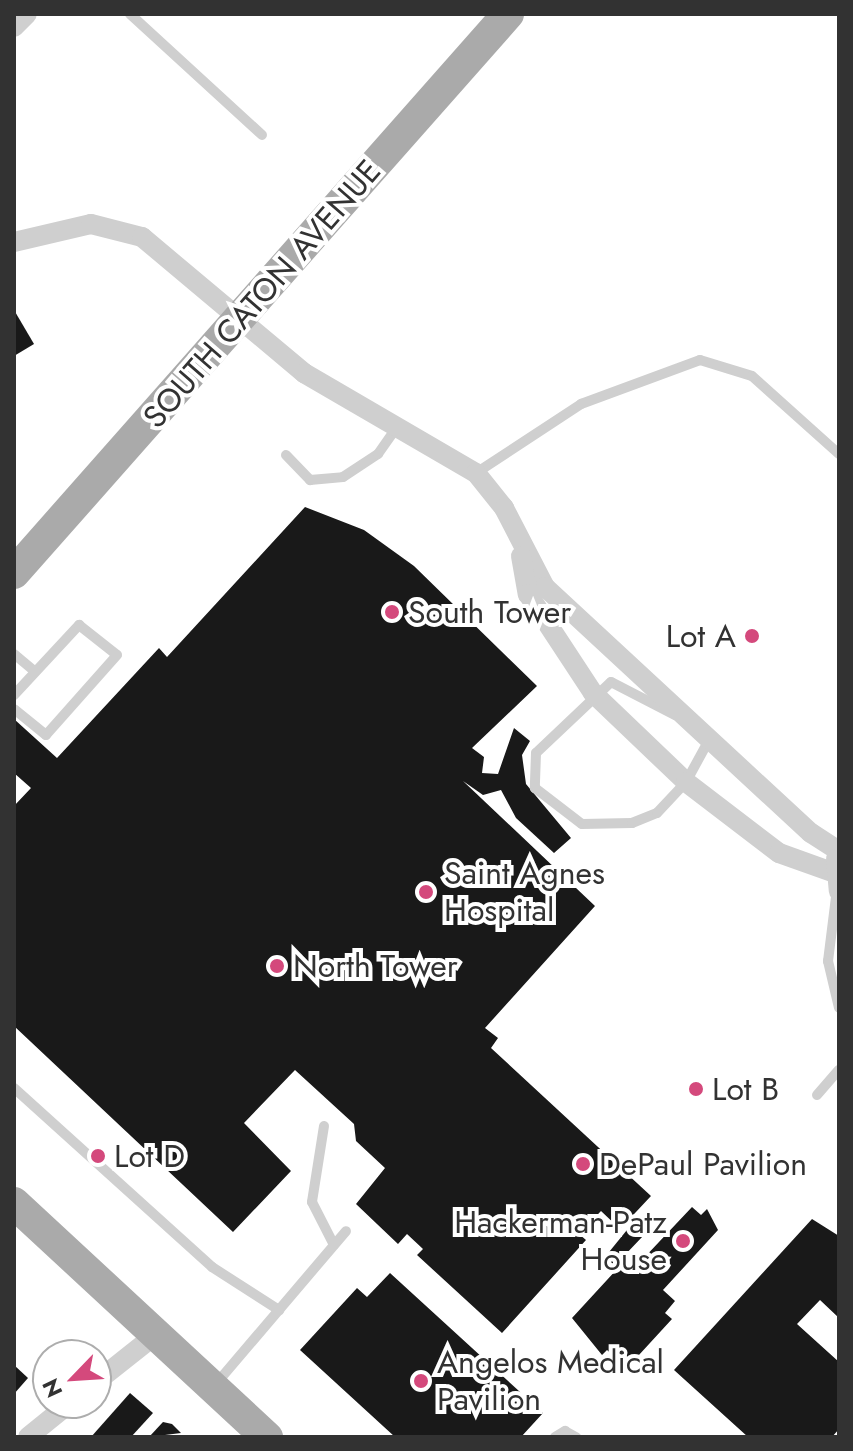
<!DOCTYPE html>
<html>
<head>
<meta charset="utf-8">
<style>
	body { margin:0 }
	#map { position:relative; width:853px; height:1451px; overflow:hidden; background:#fff; font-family:Jost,sans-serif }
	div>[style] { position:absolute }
	.building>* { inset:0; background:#191919 }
	.lane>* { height:10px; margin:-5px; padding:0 5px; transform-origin:5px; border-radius:5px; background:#cfcfcf }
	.street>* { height:20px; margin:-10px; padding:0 10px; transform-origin:10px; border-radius:10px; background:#cfcfcf }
	.primary>* { height:32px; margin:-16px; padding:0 16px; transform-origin:16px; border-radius:16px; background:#aaa }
	.dots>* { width:22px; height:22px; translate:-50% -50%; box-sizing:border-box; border:4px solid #fff; border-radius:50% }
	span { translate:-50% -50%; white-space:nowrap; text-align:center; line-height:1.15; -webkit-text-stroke:8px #fff; paint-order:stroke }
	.street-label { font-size:32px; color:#323232 }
	.poi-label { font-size:32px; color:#323232 }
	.left { translate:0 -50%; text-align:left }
	.right { translate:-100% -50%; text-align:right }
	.frame { position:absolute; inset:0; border:16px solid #323232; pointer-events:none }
	.north { position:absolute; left:32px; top:1339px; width:80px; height:80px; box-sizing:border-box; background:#fff; border:2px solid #adadad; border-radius:50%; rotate:245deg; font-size:22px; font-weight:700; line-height:32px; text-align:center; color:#323232 }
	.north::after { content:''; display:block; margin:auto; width:28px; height:36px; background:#d4497c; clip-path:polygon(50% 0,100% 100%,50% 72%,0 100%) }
</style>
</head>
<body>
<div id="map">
	<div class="building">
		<div style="clip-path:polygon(14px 310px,34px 344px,14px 356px)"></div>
		<div style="clip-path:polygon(305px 507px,364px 530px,414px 566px,537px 686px,472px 748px,484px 757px,482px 773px,498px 774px,514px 728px,530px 741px,522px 755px,526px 784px,571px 838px,554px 853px,516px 818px,501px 790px,483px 795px,463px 781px,595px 906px,485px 1028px,498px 1038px,491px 1048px,651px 1196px,620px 1229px,601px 1211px,579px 1234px,586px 1240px,502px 1333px,417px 1255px,423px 1249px,407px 1234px,398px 1244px,356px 1204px,385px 1168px,356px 1141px,354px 1124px,295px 1070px,244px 1123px,291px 1171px,233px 1232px,14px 1026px,14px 806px,31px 788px,14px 773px,14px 719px,57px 758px,159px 648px,167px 657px)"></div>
		<div style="clip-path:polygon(692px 1207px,701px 1215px,707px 1209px,718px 1230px,663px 1290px,675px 1301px,665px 1313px,672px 1319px,627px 1368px,607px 1350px,602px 1355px,572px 1318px,618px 1268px,605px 1257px,631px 1225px,643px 1236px,623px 1257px,634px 1253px,642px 1260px)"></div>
		<div style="clip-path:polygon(812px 1219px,839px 1236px,839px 1318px,820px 1300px,797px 1324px,839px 1362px,839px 1429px,832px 1437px,748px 1437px,674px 1370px)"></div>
		<div style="clip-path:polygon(390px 1273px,543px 1413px,521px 1437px,395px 1437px,300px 1350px,357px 1288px,367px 1297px)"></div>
		<div style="clip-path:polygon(14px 1365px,28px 1378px,14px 1394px)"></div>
		<div style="clip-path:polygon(130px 1393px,153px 1413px,131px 1437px,91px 1437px)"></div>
		<div style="clip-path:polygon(163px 1422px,172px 1424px,181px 1433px,149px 1437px)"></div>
	</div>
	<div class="lane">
		<div style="left:130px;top:14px;width:179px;rotate:42.5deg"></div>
		<div style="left:286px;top:455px;width:35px;rotate:46deg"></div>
		<div style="left:310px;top:480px;width:33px;rotate:-5deg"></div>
		<div style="left:343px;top:477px;width:42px;rotate:-33.3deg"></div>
		<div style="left:378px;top:454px;width:35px;rotate:-55deg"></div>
		<div style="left:476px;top:473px;width:126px;rotate:-33.3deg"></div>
		<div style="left:581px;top:404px;width:127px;rotate:-20.3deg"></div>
		<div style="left:700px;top:360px;width:54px;rotate:17.1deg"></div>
		<div style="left:752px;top:376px;width:117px;rotate:41.9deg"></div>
		<div style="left:14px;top:654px;width:23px;rotate:40deg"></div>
		<div style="left:14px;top:695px;width:96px;rotate:-47.1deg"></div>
		<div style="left:79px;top:625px;width:48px;rotate:38.3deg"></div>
		<div style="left:117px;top:655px;width:107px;rotate:131.6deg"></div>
		<div style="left:46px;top:735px;width:41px;rotate:-140.9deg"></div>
		<div style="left:675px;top:715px;width:72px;rotate:-152.7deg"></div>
		<div style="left:611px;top:682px;width:103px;rotate:136.6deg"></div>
		<div style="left:536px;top:753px;width:35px;rotate:92deg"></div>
		<div style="left:535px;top:788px;width:59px;rotate:37.5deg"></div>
		<div style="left:582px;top:824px;width:50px;rotate:-1.1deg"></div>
		<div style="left:632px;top:823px;width:27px;rotate:-22deg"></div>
		<div style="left:657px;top:813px;width:42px;rotate:-46.9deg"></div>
		<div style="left:686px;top:782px;width:48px;rotate:-61.3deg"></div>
		<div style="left:837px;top:889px;width:73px;rotate:97.1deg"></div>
		<div style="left:828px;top:961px;width:48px;rotate:76.8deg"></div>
		<div style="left:14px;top:1088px;width:267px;rotate:42.1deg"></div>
		<div style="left:212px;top:1267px;width:80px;rotate:32.7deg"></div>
		<div style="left:817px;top:1095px;width:33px;rotate:-49deg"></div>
		<div style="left:324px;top:1126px;width:77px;rotate:99deg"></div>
		<div style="left:312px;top:1202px;width:48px;rotate:62.9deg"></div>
		<div style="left:215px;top:1385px;width:202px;rotate:-49.6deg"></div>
		<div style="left:555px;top:1437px;width:12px;rotate:-31deg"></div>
		<div style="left:565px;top:1431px;width:13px;rotate:29deg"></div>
	</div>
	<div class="street">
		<div style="left:14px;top:27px;width:18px;rotate:-45deg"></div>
		<div style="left:14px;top:242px;width:79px;rotate:-13.2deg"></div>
		<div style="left:91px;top:224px;width:53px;rotate:14.3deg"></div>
		<div style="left:142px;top:237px;width:212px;rotate:40deg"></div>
		<div style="left:304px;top:373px;width:199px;rotate:30.2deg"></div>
		<div style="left:476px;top:473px;width:45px;rotate:51.3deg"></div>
		<div style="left:504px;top:508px;width:89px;rotate:62.6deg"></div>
		<div style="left:545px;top:587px;width:362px;rotate:42.8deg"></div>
		<div style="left:811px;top:833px;width:33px;rotate:33deg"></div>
		<div style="left:521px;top:556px;width:39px;rotate:80deg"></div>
		<div style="left:528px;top:594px;width:118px;rotate:56.7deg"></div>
		<div style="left:593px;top:693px;width:129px;rotate:43.7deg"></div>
		<div style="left:686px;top:782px;width:117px;rotate:37.4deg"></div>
		<div style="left:779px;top:853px;width:56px;rotate:19.7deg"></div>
		<div style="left:836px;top:859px;width:32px;rotate:85deg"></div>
		<div style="left:96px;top:1382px;width:75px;rotate:-38.5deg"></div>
		<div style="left:28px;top:1437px;width:54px;rotate:-39deg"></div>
	</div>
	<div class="primary">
		<div style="left:14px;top:573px;width:746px;rotate:-48.53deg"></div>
		<div style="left:14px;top:1203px;width:345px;rotate:42.8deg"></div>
	</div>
	<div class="dots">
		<div style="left:392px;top:612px;background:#d4497c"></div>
		<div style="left:752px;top:636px;background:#d4497c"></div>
		<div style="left:426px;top:892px;background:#d4497c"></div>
		<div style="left:277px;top:966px;background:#d4497c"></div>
		<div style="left:696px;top:1089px;background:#d4497c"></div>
		<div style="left:98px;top:1156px;background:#d4497c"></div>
		<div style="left:583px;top:1164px;background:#d4497c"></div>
		<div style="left:683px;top:1241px;background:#d4497c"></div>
		<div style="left:421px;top:1381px;background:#d4497c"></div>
	</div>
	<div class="street-label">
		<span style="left:262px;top:294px;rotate:-49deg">SOUTH CATON AVENUE</span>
	</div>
	<div class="poi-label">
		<span class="left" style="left:408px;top:612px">South Tower</span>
		<span class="right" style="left:736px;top:636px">Lot A</span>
		<span class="left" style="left:444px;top:892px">Saint Agnes<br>Hospital</span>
		<span class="left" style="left:293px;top:966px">North Tower</span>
		<span class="left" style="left:712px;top:1089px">Lot B</span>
		<span class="left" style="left:114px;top:1156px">Lot D</span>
		<span class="left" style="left:599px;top:1164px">DePaul Pavilion</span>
		<span class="right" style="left:667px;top:1241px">Hackerman-Patz<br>House</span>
		<span class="left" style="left:437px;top:1381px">Angelos Medical<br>Pavilion</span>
	</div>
	<div class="frame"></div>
	<div class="north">N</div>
</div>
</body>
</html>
